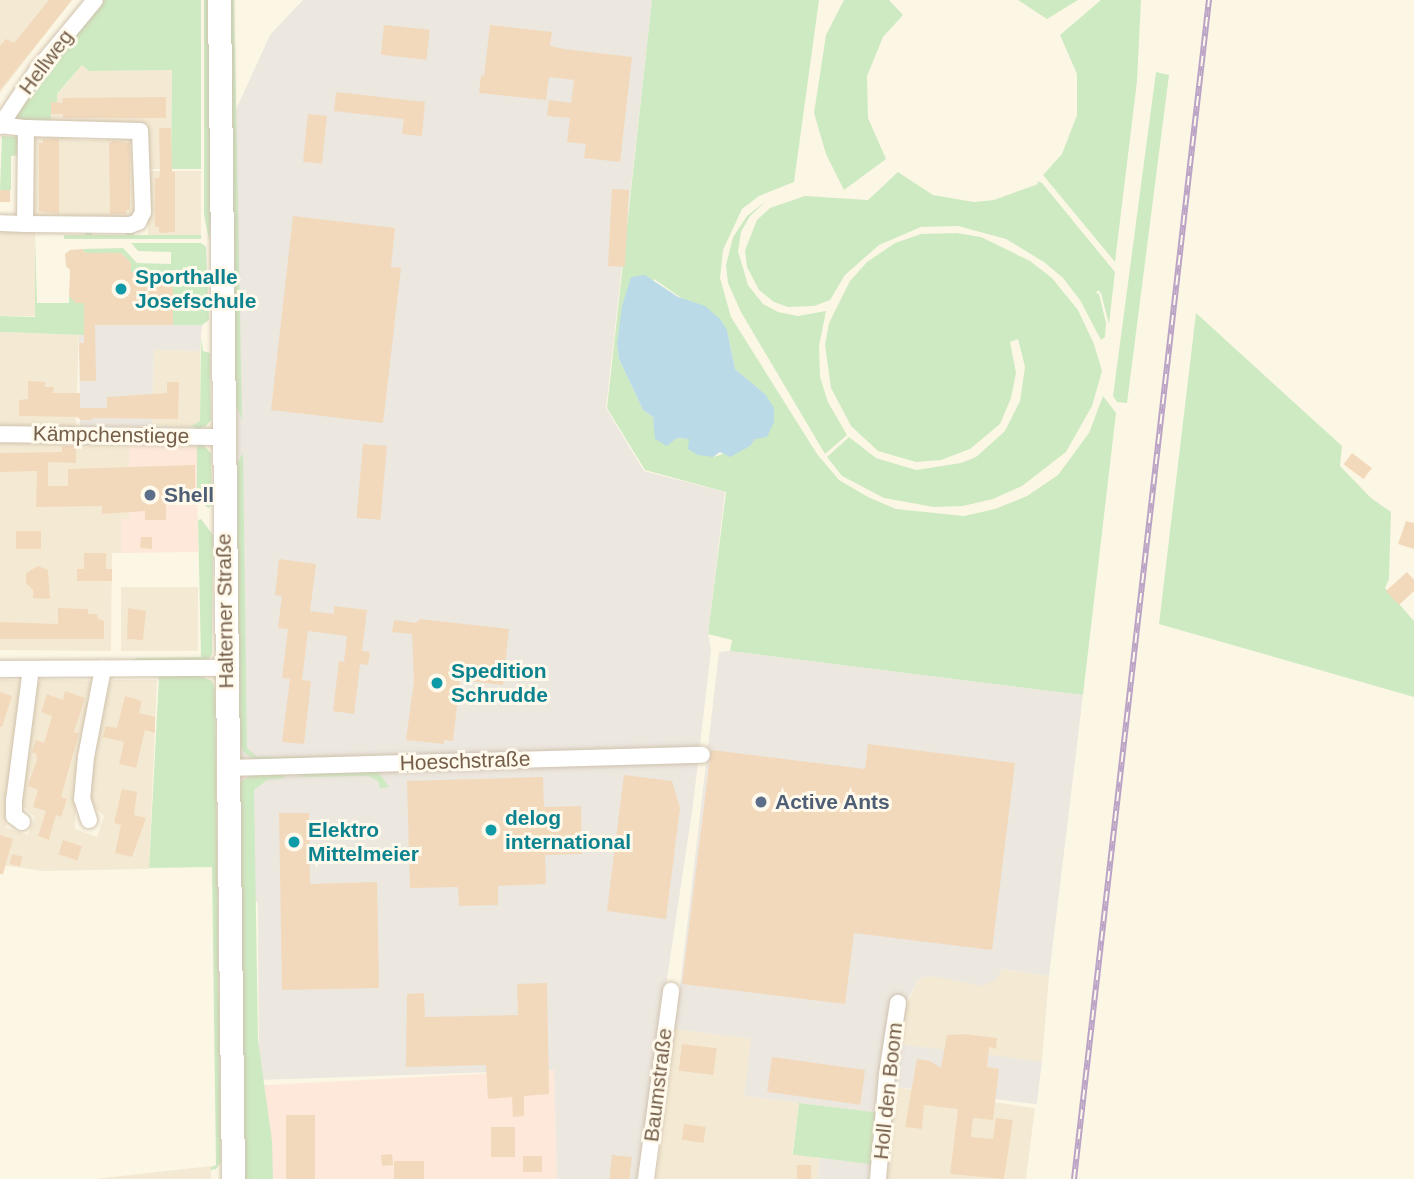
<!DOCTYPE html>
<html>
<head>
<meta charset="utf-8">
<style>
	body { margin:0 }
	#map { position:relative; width:1414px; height:1179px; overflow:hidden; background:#fcf7e5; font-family:Helvetica,sans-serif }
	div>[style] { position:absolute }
	.residential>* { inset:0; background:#f4ead3; transform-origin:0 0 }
	.commercial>* { inset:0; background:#fde8d9 }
	.industrial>* { inset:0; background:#ece7df; transform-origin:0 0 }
	.green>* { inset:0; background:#ceeac3; transform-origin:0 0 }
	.water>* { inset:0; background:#b9dae6 }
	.building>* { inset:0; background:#f2d9bc; transform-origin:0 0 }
	.roads { filter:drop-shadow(0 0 2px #d0c2ae) drop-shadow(0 0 2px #d0c2ae) }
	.minor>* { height:16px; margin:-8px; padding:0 8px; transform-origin:8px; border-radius:8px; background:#fff }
	.secondary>* { height:23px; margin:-11.5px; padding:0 11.5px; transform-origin:11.5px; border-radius:11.5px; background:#fff }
	.rail>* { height:6px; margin-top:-3px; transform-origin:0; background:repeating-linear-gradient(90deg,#fffaec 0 10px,#bba3c6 0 20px); box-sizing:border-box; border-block:2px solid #bba3c6 }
	.dots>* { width:19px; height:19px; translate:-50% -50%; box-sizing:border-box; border:4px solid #fffaec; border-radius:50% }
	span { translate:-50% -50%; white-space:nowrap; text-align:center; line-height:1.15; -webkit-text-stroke:6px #fffaec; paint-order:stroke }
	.street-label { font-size:21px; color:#765f4a }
	.culture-label { font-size:21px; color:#0d838f; font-weight:700 }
	.left { translate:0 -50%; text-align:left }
	.service-label { font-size:21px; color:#4e5e75; font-weight:700 }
</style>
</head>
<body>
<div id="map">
	<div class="residential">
		<div style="clip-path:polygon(0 0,72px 0,0 93px)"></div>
		<div style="clip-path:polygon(82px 65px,89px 71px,172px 70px,171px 169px,148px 169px,148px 124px,49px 125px,51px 103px,57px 102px,57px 95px)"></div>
		<div style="clip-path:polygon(65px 135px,66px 138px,83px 140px,107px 140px,107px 135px,133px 135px,136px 213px,131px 218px,85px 216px,85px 221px,82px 216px,34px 217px,33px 138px)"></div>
		<div style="left:201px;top:171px;width:64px;height:53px;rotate:90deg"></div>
		<div style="left:0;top:230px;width:35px;height:86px"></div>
		<div style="left:0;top:332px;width:79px;height:94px;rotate:2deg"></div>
		<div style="clip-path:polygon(154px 350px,200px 351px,200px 421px,190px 427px,152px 426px)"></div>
		<div style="clip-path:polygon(0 443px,129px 444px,129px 519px,121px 520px,121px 553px,112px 553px,111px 651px,0 650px)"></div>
		<div style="left:121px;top:587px;width:77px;height:64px"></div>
		<div style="clip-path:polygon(0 679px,22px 681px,11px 760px,6px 828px,28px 835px,35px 817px,19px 802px,35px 685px,42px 679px,94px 681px,76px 795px,75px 829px,97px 837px,104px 816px,87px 800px,107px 685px,113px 680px,157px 680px,149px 869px,44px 871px,0 865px)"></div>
		<div style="clip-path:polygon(1002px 969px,1049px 976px,1042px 1062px,899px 1044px,905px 1001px,908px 1001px,918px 981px,923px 977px,999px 975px)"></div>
		<div style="clip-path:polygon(675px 1029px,752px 1039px,744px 1096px,799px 1103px,792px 1154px,819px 1158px,818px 1179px,656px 1179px)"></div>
		<div style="clip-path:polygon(895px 1087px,1035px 1108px,1026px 1179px,884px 1179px)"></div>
		<div style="clip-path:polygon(211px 1166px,211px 1179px,95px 1179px,121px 1176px)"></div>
	</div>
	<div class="commercial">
		<div style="clip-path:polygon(129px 444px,197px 446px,198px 552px,121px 553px,121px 519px,129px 519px)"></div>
		<div style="clip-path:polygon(554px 1070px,557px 1179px,233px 1179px,232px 1087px)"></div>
	</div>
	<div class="industrial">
		<div style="clip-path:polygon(303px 0,652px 0,606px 408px,644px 471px,725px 492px,708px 634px,711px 650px,693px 805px,637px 1179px,557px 1179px,554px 1070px,259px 1080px,258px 904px,242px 874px,219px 147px,270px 35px)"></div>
		<div style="clip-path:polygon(84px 325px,202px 325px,200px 351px,154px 350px,152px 426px,80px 426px,79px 335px,84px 335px)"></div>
		<div style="clip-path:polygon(730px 651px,1083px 695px,1049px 976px,1003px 969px,996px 979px,983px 986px,936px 977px,923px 977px,918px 981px,907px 1001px,898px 1000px,879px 1113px,744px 1096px,751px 1039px,675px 1029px,719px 652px)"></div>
		<div style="left:899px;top:1044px;width:144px;height:43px;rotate:7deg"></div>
		<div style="clip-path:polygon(819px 1158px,874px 1164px,872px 1179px,818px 1179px)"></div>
	</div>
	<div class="green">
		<div style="clip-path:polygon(102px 0,201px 0,201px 169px,171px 169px,172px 70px,89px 71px,82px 65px,57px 94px,57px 102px,51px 103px,51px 123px,7px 125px)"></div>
		<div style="clip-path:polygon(204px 0,211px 0,211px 224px,209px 240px,204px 215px)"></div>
		<div style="clip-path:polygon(226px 0,234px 0,242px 420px,232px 394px)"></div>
		<div style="clip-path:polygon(evenodd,652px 0,819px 0,794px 182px,759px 196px,742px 209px,723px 250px,720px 278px,731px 317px,817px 454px,839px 480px,868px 497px,896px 509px,964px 516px,995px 509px,1027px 496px,1058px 475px,1089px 433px,1103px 396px,1116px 413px,1083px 695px,730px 651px,732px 640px,708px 634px,726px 492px,645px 470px,607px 408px,652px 0,654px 279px,727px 330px,735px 369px,765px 394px,755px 439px,749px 446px,713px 457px,689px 439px,677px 438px,670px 443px,654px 424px,653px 417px,643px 410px,619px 359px,617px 344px,654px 279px)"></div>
		<div style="clip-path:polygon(844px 0,889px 0,903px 15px,883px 37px,867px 76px,868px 118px,886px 159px,844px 190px,826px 154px,814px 113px,826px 35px)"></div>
		<div style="clip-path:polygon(1018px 0,1078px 0,1047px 19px)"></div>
		<div style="clip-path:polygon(1101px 0,1141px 0,1137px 81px,1115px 262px,1043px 175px,1062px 154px,1077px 115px,1077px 74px,1060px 35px)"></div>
		<div style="clip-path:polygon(1156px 72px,1169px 75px,1127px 403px,1117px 402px,1113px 396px)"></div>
		<div style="clip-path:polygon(2px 136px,19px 137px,19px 155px,11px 156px,11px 190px,0 190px)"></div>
		<div style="clip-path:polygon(898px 172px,933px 195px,974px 202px,994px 200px,1038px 184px,1037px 181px,1042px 183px,1115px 272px,1109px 324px,1101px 293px,1098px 290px,1096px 293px,1099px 294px,1106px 323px,1105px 337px,1101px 340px,1080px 300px,1063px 278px,1044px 262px,1006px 239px,958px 226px,921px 227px,879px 245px,845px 275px,830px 300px,814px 306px,788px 307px,774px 302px,759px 290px,747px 267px,745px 250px,757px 220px,770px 208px,805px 196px,868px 200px)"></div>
		<div style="clip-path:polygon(766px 201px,750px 216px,741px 232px,738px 251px,748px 285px,763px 304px,778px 312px,798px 316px,826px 311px,819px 346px,820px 377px,828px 402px,847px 435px,825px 454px,741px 312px,728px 283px,726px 265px,733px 237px,747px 216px)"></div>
		<div style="clip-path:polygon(85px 229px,92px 229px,92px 235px,126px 235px,127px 229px,133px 229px,134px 235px,201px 235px,201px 239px,64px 239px,64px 235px,85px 235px)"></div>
		<div style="clip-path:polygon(957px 233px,981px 237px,1030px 261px,1052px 278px,1078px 310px,1094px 344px,1102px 371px,1092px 406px,1066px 452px,1022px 486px,993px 499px,963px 506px,934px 507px,884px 498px,842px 476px,827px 457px,849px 437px,876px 458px,916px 470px,961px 463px,976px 457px,1005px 431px,1020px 401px,1025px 367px,1018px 339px,1010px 342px,1016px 373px,1011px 398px,1000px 424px,970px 449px,941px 460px,916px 462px,878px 451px,851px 426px,831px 388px,825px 345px,829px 323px,850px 281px,867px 262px,895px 243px,921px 234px)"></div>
		<div style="clip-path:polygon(35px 235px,37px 303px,69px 303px,69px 296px,84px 303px,84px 335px,0 332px,0 316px,35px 317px)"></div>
		<div style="clip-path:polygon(131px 243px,201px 243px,206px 247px,209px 320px,202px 325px,173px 325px,173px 283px,131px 272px,131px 263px,121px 253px,86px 253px,82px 249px,123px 248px,137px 263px,171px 264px,171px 252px,138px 251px)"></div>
		<div style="clip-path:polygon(1196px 313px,1342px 446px,1340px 466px,1371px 498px,1391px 512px,1389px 579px,1385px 588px,1414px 621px,1414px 697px,1159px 624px)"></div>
		<div style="clip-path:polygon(201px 338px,203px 351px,210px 353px,211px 420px,206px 426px,195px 431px,195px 427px,190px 427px,200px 421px)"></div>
		<div style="clip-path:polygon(200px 442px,211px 453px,212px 506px,208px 508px,197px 498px,197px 446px)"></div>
		<div style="clip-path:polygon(243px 453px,247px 748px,257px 757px,364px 756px,257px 760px,246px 754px,238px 744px,235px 467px)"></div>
		<div style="clip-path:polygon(201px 519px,213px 535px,212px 654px,206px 662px,131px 663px,131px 660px,138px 658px,201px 657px,198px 520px)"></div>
		<div style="clip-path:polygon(159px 676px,201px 676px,212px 681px,215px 689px,221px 1162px,216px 1169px,211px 1170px,211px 1167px,216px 1165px,212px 867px,149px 868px)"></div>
		<div style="clip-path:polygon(303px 771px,378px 771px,389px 787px,380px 788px,378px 781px,368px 776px,301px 777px)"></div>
		<div style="clip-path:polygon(282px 772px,285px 778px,267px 780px,254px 790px,258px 1040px,272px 1141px,273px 1179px,244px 1179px,239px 783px,255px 773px)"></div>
		<div style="left:799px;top:1103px;width:81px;height:52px;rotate:7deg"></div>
	</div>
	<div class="water">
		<div style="clip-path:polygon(645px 275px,678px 297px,705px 306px,720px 319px,727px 330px,735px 369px,765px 394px,774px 408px,774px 422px,767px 437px,755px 439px,750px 446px,730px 457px,720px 452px,713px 457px,698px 455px,688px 449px,689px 439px,677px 438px,667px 446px,655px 439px,653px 417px,643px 410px,619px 359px,617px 344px,622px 306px,631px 277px)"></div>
	</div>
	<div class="building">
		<div style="clip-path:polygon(49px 0,72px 0,0 90px,0 46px,6px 39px,14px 43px)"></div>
		<div style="left:384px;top:25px;width:46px;height:30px;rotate:6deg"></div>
		<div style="clip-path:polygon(490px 25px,552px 32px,550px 46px,564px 49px,632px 57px,620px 162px,584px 158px,586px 144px,567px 142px,570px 118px,547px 116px,549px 100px,571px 103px,574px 80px,549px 77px,546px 100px,479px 93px,481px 75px,484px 76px)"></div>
		<div style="clip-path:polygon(336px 92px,425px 102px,422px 136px,402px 134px,404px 119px,334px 111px)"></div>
		<div style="clip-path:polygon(166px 97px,166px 118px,63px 118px,63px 114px,51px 114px,51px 102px,62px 103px,63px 98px)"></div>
		<div style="left:308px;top:114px;width:19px;height:48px;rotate:6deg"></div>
		<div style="clip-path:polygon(159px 128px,171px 128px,172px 172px,175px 172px,175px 232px,159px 233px,159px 227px,155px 227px,155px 178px,159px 178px,160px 172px)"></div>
		<div style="clip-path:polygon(43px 139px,59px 139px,59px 214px,39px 211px,39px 143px,43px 143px)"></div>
		<div style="clip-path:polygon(114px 141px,130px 143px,130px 210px,126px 210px,126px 214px,110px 214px,109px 143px)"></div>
		<div style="left:612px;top:189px;width:17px;height:77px;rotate:3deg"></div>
		<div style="left:0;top:190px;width:10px;height:12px"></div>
		<div style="clip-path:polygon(293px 216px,395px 228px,391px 267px,401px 268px,383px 423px,271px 410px)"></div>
		<div style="clip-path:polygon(82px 249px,86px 253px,121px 253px,131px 263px,131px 272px,162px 272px,162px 282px,173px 282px,173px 325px,95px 325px,96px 381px,80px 381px,79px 343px,84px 343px,84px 303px,76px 303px,69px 296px,70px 270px,66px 266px,65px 254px,70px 250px)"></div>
		<div style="clip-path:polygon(28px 381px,45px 382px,45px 387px,54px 387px,53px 393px,80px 393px,80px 408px,107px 408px,107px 397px,167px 393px,167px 382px,179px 382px,178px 419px,92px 418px,92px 420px,81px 420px,77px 417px,19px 416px,19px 400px,28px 399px)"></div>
		<div style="left:363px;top:444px;width:24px;height:74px;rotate:5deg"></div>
		<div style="clip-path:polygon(62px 446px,76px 446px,76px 463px,48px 462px,48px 486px,68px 486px,68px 469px,195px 465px,195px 489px,166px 489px,166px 520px,145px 520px,145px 511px,102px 514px,102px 506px,36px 507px,37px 471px,0 472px,0 453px,62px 452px)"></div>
		<div style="left:1352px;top:453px;width:25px;height:14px;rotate:37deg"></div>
		<div style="clip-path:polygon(1406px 521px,1414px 523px,1414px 549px,1398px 544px)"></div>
		<div style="left:16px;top:531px;width:25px;height:18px"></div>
		<div style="clip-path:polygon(141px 537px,152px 537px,152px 549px,140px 548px)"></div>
		<div style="clip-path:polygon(84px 553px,106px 553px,106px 569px,112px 569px,112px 581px,77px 581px,77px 569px,84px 569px)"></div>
		<div style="clip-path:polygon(279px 559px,316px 564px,310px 611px,334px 614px,334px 606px,367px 610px,362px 651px,370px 652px,368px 665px,360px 664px,354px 714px,333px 711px,339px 661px,344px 662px,347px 636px,308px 631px,302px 680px,311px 681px,304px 744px,282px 742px,290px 679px,282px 678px,288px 629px,278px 628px,282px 596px,275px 595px)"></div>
		<div style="clip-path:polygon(38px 566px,48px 570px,50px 599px,33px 598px,33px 590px,26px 583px,26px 573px)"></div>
		<div style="clip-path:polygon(1407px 572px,1414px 580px,1414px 591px,1399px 605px,1386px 591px)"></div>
		<div style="clip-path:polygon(58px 608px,88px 609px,88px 614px,97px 614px,98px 619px,104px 621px,104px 639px,0 639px,0 622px,58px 624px)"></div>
		<div style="clip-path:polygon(128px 608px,146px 611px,143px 640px,127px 639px)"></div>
		<div style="clip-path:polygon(420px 619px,509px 629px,503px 685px,460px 680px,453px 741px,444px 740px,444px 744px,406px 740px,414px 681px,412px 634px,392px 632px,394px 620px,416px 623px)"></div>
		<div style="clip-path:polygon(65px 691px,85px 698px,74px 732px,79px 733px,61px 797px,67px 799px,61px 817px,56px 815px,49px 840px,38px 836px,46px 811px,33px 807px,38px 790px,28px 786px,37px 759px,36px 754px,32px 752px,36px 740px,44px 743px,52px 716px,41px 712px,47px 694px,63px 700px)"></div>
		<div style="clip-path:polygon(0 692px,12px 696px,2px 727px,0 727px)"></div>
		<div style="clip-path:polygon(125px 696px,142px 701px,139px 713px,155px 717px,155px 733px,145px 730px,136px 768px,119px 764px,124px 742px,103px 737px,106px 726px,117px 728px)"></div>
		<div style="clip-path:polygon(868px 744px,1015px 763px,992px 950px,854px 933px,845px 1004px,682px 984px,711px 750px,865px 769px)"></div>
		<div style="clip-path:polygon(624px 775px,672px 781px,680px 808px,666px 919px,607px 911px)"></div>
		<div style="clip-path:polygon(543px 777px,544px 807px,581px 806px,582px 854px,545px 855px,546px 884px,498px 886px,498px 905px,459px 906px,458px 887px,410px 888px,407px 781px)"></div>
		<div style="clip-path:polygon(122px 789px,137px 792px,134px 815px,146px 818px,132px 857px,115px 853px,121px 825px,114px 823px)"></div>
		<div style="clip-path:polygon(279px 813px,309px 813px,310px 884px,377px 882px,379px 988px,282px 990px)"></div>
		<div style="clip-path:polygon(0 835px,13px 839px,3px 874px,0 874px)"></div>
		<div style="left:63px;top:840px;width:20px;height:15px;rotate:18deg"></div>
		<div style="left:12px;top:854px;width:11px;height:10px;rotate:15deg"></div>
		<div style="clip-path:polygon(547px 983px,549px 1094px,524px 1096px,524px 1116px,513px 1117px,512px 1097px,488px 1099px,486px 1065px,406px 1067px,407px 994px,424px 993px,425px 1017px,518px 1015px,517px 984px)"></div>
		<div style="clip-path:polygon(965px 1034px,997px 1038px,996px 1049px,989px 1047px,987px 1067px,999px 1069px,993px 1120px,973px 1118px,971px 1137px,993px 1139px,996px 1118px,1013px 1120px,1004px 1179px,950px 1174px,958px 1109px,924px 1105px,922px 1129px,905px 1127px,917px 1059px,930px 1061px,941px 1068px,947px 1035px)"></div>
		<div style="left:682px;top:1044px;width:35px;height:27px;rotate:7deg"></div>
		<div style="left:772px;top:1057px;width:94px;height:35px;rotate:8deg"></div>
		<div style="left:286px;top:1115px;width:29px;height:64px"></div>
		<div style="left:684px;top:1124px;width:22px;height:16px;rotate:8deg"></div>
		<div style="left:515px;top:1127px;width:30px;height:24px;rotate:90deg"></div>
		<div style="left:392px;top:1154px;width:11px;height:11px;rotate:85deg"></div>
		<div style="left:612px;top:1155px;width:20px;height:24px;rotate:6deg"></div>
		<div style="left:523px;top:1156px;width:19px;height:16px"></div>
		<div style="left:394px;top:1161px;width:30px;height:18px"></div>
		<div style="left:797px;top:1165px;width:14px;height:14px"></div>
	</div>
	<div class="roads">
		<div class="minor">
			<div style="left:0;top:125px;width:26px;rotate:7deg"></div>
			<div style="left:26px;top:128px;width:96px;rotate:90.6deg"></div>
			<div style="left:25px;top:224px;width:25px;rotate:-178deg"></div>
			<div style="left:0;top:126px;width:69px;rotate:-56.3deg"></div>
			<div style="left:38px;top:69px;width:89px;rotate:-50.4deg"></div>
			<div style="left:25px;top:224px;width:105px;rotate:0.5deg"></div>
			<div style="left:130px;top:225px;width:9px;rotate:-21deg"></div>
			<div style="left:138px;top:222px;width:11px;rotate:-63deg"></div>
			<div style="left:143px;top:212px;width:81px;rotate:-92.1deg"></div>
			<div style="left:140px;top:131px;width:114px;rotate:-178.5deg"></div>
			<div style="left:0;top:434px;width:222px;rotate:0.8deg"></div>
			<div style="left:0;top:669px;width:226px;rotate:-0.3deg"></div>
			<div style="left:227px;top:768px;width:475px;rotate:-1.6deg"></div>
			<div style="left:89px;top:820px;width:22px;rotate:-108deg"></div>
			<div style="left:82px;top:799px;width:42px;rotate:-84.6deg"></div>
			<div style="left:86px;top:757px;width:90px;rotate:-79.1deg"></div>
			<div style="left:22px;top:822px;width:10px;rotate:-143deg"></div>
			<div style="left:14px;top:816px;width:15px;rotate:-90deg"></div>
			<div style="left:14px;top:801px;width:133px;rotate:-82.7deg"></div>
			<div style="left:646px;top:1179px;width:190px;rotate:-82.4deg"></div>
			<div style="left:878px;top:1179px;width:105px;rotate:-85.1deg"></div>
			<div style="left:887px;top:1074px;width:72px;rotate:-81.2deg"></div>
		</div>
		<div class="secondary">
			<div style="left:219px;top:0;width:1179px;rotate:89.32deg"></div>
		</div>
	</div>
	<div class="rail">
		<div style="left:1074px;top:1179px;width:1187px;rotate:-83.47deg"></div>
	</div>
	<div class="dots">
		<div style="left:121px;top:289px;background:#0f9aa8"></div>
		<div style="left:150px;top:495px;background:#5c6f8a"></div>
		<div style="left:437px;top:683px;background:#0f9aa8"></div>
		<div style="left:761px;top:802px;background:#5c6f8a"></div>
		<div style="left:491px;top:830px;background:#0f9aa8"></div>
		<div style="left:294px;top:842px;background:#0f9aa8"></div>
	</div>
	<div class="street-label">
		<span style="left:46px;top:62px;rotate:-53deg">Hellweg</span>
		<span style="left:111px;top:435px;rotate:1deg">Kämpchenstiege</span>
		<span style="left:225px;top:611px;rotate:-91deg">Halterner Straße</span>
		<span style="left:465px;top:761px;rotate:-2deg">Hoeschstraße</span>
		<span style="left:658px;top:1085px;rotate:-83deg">Baumstraße</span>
		<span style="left:888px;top:1091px;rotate:-84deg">Holl den Boom</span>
	</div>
	<div class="culture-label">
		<span class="left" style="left:135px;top:289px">Sporthalle<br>Josefschule</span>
		<span class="left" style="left:451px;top:683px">Spedition<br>Schrudde</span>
		<span class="left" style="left:505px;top:830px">delog<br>international</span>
		<span class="left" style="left:308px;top:842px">Elektro<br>Mittelmeier</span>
	</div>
	<div class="service-label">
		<span class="left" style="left:164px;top:495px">Shell</span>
		<span class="left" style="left:775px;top:802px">Active Ants</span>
	</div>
</div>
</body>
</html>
